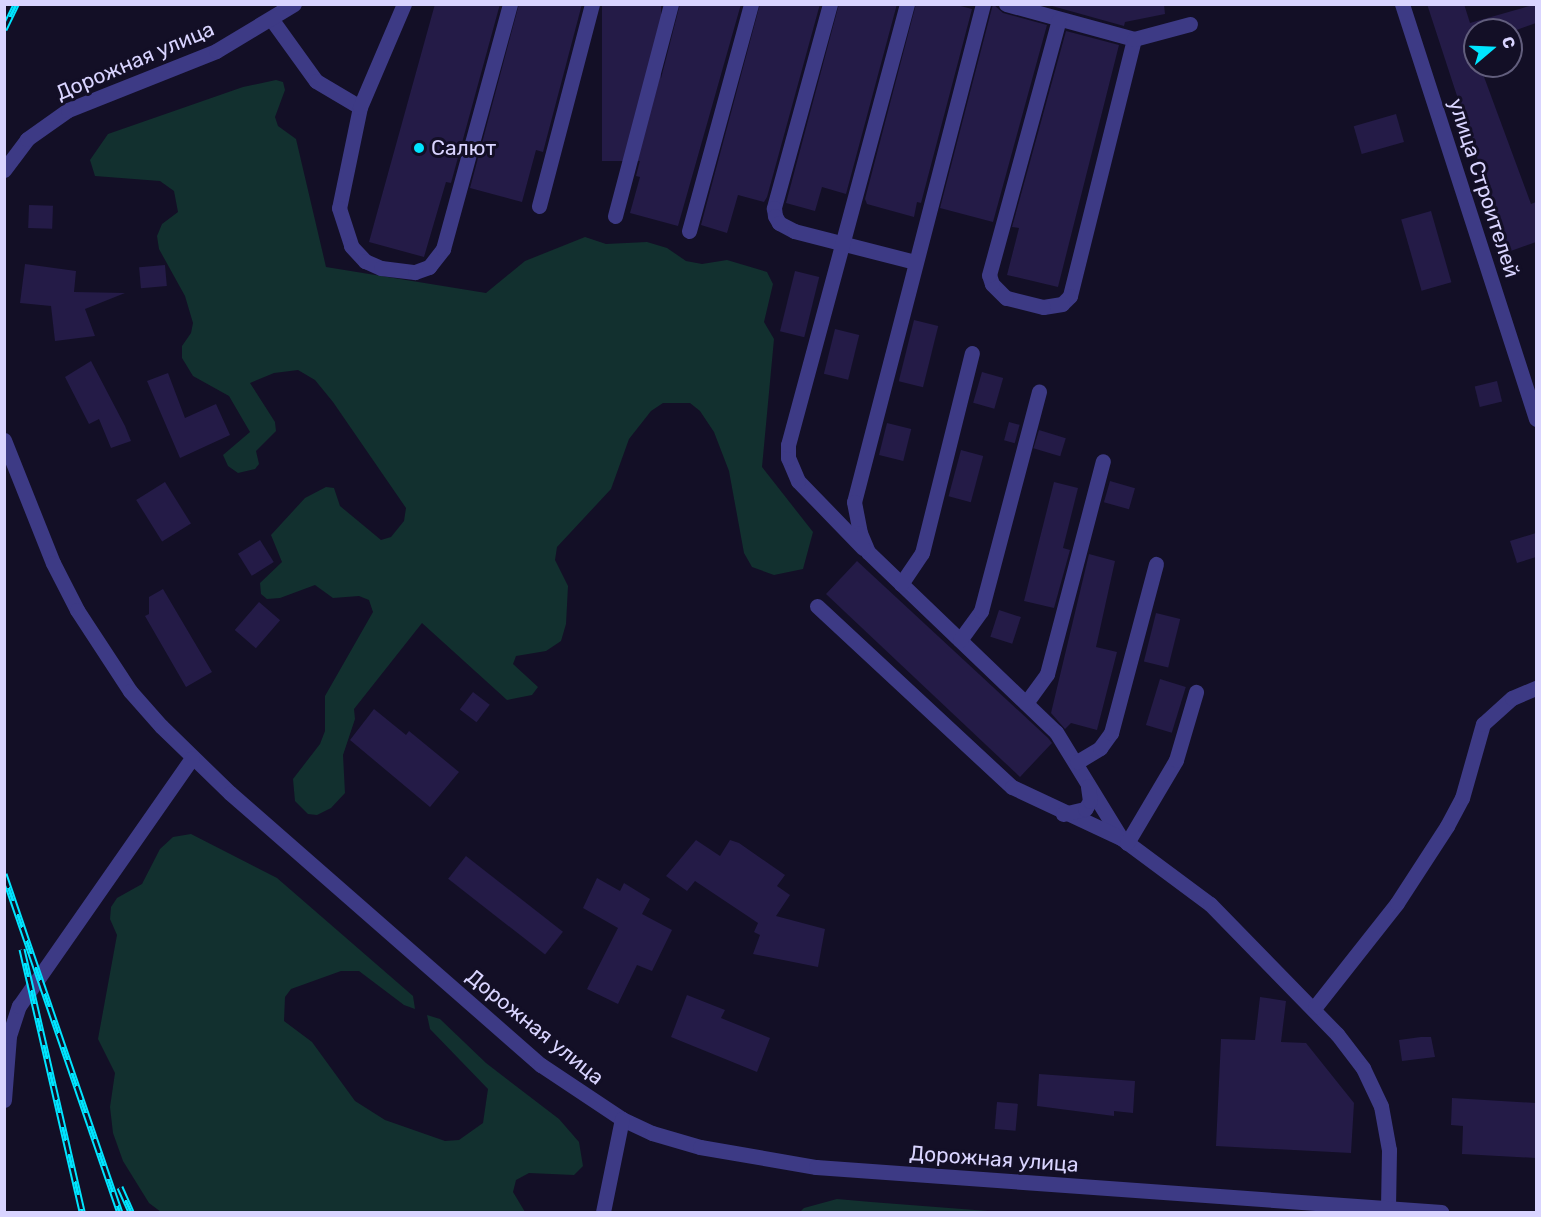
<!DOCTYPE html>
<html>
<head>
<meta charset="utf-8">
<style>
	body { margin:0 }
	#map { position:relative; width:1541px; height:1217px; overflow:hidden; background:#130f26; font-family:Rubik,sans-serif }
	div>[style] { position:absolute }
	.green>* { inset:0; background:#12302f }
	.building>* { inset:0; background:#241b47; transform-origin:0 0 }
	.minor>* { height:15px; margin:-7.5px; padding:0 7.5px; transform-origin:7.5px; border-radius:7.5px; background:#3d3a85 }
	.rail>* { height:7px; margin-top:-3.5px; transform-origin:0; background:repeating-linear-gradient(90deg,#130f26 0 14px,#00e5ff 0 28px); box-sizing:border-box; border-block:2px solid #00e5ff }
	.dots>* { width:16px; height:16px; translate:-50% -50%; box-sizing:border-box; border:3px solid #130f26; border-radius:50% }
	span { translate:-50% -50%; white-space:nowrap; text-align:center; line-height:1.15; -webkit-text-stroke:6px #130f26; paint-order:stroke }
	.street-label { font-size:21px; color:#d9d4ff }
	.poi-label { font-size:21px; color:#d9d4ff }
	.left { translate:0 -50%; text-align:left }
	.frame { position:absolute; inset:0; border:6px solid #d9d4ff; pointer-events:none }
	.north { position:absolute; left:1463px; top:18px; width:60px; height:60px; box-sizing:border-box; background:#130f26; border:2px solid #625e7d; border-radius:50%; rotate:71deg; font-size:16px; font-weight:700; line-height:24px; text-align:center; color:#d9d4ff }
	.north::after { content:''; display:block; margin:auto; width:21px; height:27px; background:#00e5ff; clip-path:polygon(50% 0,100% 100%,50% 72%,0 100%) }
</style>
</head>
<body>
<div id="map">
	<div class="green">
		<div style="clip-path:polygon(276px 80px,283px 82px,285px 90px,275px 117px,278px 126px,296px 139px,326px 267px,486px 293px,525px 261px,585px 237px,606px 244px,647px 242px,667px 248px,686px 261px,702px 264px,727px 260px,767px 272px,773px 284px,764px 322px,774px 339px,762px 467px,813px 532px,803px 569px,774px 575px,752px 567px,744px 553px,729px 471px,714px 432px,700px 411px,690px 403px,663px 403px,651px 411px,629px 439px,611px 489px,557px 547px,555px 560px,568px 586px,566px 624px,561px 641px,546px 651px,516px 656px,513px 664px,538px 687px,532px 695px,507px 700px,422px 623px,354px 709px,355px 719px,343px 755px,345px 793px,331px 808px,317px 815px,308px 814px,295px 801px,293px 779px,320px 744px,325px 731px,325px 696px,373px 612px,369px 600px,359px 596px,333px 598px,315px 585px,280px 598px,267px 599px,261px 594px,260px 583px,282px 562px,271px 535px,305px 498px,326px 487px,334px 488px,340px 506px,381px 540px,391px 537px,404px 521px,406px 508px,333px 402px,315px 380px,298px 370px,274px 373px,250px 383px,275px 422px,276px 431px,256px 451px,259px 464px,255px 469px,238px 473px,228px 466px,223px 455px,250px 432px,229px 396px,193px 376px,182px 358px,182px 346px,191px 333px,193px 323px,185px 296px,159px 249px,157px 236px,162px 224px,178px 212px,174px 191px,160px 181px,95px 176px,90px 160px,108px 134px,243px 87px)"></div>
		<div style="clip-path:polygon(191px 834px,277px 878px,413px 996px,415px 1009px,404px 1005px,359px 971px,341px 971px,291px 989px,285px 997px,284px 1021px,312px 1042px,355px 1101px,385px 1120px,445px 1141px,459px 1140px,483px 1123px,488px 1089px,430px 1029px,427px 1015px,440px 1019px,486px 1063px,559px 1119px,579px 1142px,583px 1166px,574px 1175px,529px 1173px,516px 1180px,513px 1192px,525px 1212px,161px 1212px,149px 1203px,123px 1161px,113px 1133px,110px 1107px,115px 1073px,98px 1039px,117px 935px,110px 919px,111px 907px,117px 898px,142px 884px,160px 849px,173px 837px)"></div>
		<div style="clip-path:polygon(837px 1199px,871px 1202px,1001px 1212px,800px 1212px,804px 1208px)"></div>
	</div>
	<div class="building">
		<div style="clip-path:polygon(435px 4px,500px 4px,451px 183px,446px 182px,424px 257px,369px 242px)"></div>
		<div style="clip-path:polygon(519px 4px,582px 4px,543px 152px,536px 150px,522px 202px,470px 188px)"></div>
		<div style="left:602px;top:4px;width:59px;height:157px"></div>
		<div style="clip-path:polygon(680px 4px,741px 4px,678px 226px,630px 213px,640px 177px,636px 176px)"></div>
		<div style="clip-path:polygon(760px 4px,820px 4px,767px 197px,764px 202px,738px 195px,727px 233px,701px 225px)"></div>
		<div style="clip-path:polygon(839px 4px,897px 4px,846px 194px,822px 187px,815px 211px,786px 203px)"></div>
		<div style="clip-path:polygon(916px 4px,953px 4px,972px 9px,921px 203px,917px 202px,914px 217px,867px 204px,865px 199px)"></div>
		<div style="clip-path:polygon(993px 4px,1003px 13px,1047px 25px,993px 222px,940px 208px)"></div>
		<div style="clip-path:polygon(1045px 4px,1164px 4px,1165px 14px,1125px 22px,1124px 26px)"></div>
		<div style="clip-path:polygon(1427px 4px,1464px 4px,1470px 23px,1536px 4px,1536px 23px,1511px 32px,1475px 30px,1473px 44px,1475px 66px,1480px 66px,1531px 204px,1536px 202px,1536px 242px,1508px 252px)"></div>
		<div style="clip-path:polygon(1066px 31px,1119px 45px,1058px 287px,1007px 275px,1019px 228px,1012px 227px)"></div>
		<div style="left:1396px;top:114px;width:29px;height:44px;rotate:74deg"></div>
		<div style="left:29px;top:205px;width:24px;height:23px;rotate:2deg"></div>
		<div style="left:1431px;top:211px;width:74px;height:31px;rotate:74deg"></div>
		<div style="clip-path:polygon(25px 264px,76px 271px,74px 292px,125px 293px,85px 309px,95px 336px,55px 341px,51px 306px,20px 303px)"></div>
		<div style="left:165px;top:265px;width:21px;height:26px;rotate:85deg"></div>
		<div style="left:795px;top:271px;width:25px;height:62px;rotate:14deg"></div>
		<div style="left:914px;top:320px;width:25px;height:63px;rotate:14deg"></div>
		<div style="left:835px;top:329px;width:25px;height:46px;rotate:14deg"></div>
		<div style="clip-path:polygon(91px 361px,125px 426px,131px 441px,111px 448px,99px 419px,89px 424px,65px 377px)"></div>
		<div style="left:982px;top:372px;width:22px;height:32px;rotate:16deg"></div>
		<div style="clip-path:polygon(168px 373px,185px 418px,216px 404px,230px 435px,180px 458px,147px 381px)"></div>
		<div style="left:1497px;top:381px;width:21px;height:23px;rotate:76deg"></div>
		<div style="left:1009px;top:422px;width:11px;height:19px;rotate:15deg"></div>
		<div style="left:887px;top:423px;width:25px;height:33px;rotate:14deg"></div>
		<div style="left:1039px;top:430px;width:28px;height:19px;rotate:17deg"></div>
		<div style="left:961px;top:450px;width:23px;height:48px;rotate:15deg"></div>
		<div style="left:1110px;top:481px;width:26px;height:22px;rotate:16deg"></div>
		<div style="left:165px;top:482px;width:49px;height:34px;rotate:58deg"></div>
		<div style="clip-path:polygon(1054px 482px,1078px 488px,1063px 548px,1070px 550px,1054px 608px,1024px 601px)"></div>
		<div style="clip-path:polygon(1536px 533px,1536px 557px,1517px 563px,1510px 541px)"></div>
		<div style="left:260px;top:540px;width:26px;height:26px;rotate:58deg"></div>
		<div style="clip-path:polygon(1089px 554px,1115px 561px,1096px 647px,1117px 652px,1097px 730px,1071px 723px,1065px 729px,1051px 713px)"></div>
		<div style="clip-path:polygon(857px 561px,1048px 738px,1052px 743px,1020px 777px,826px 594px)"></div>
		<div style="clip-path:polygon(163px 589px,212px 672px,186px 687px,145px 616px,149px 614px,149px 597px)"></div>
		<div style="left:259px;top:602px;width:28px;height:37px;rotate:41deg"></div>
		<div style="left:999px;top:610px;width:23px;height:28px;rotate:18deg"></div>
		<div style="left:1156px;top:613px;width:25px;height:50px;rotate:14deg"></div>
		<div style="left:1160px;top:679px;width:27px;height:48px;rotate:17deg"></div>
		<div style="left:473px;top:692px;width:21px;height:22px;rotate:37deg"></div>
		<div style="clip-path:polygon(374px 709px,406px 735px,409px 731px,459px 772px,430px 807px,350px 740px)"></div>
		<div style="clip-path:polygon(696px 840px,720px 856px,730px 840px,739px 843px,785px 875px,777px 886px,790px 895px,776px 916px,825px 929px,818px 967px,753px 954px,760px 935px,754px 932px,758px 923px,695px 881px,687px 891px,666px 876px)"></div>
		<div style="left:466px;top:856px;width:123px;height:29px;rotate:38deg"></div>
		<div style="clip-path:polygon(597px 878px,620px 891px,624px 883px,650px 899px,642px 914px,672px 930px,652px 971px,637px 965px,618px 1004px,587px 989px,618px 928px,583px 908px)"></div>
		<div style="clip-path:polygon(687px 995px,725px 1010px,721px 1018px,770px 1038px,757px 1072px,671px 1037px)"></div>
		<div style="clip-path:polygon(1260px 997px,1286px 1001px,1281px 1042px,1306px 1043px,1354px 1103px,1351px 1153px,1216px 1146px,1221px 1039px,1255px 1040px)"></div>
		<div style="clip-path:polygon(1421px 1037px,1431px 1037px,1435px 1057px,1402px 1061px,1399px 1040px)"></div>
		<div style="clip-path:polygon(1039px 1074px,1135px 1081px,1133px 1113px,1114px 1111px,1114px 1116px,1037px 1106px)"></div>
		<div style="clip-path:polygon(1452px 1098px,1536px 1103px,1536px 1158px,1462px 1154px,1463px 1126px,1451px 1125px)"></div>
		<div style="left:997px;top:1102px;width:21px;height:27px;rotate:5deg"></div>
	</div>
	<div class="minor">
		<div style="left:830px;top:4px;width:212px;rotate:105.4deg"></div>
		<div style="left:774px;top:208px;width:8px;rotate:83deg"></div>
		<div style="left:775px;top:216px;width:8px;rotate:60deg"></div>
		<div style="left:779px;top:223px;width:17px;rotate:28deg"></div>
		<div style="left:794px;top:231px;width:125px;rotate:14.4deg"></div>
		<div style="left:983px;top:4px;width:514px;rotate:104.52deg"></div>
		<div style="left:854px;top:502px;width:32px;rotate:79deg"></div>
		<div style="left:860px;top:533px;width:21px;rotate:67deg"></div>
		<div style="left:868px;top:552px;width:260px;rotate:43.8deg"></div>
		<div style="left:1056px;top:732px;width:124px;rotate:58.5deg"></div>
		<div style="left:1121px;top:838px;width:111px;rotate:36.6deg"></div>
		<div style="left:1210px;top:904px;width:182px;rotate:45.7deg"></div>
		<div style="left:1337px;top:1034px;width:43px;rotate:52.6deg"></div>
		<div style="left:1363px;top:1068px;width:42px;rotate:64.7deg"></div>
		<div style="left:1381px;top:1106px;width:45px;rotate:79.7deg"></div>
		<div style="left:1389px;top:1150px;width:58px;rotate:91deg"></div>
		<div style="left:1006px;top:4px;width:133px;rotate:15.3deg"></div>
		<div style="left:1134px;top:39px;width:265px;rotate:104deg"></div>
		<div style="left:1070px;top:296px;width:11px;rotate:135deg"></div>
		<div style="left:1062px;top:304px;width:19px;rotate:171deg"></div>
		<div style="left:1043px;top:307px;width:38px;rotate:-166deg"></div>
		<div style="left:1006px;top:298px;width:20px;rotate:-135deg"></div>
		<div style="left:992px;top:284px;width:9px;rotate:-108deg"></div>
		<div style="left:989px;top:275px;width:265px;rotate:-74.7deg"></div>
		<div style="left:1402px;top:4px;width:436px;rotate:72.1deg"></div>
		<div style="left:272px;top:20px;width:75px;rotate:54.2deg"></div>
		<div style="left:316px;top:81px;width:51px;rotate:30.6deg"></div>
		<div style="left:360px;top:107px;width:103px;rotate:101.7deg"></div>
		<div style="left:339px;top:208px;width:40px;rotate:72deg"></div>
		<div style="left:351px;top:246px;width:21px;rotate:47deg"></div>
		<div style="left:365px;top:261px;width:17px;rotate:24deg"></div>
		<div style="left:381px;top:268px;width:34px;rotate:7deg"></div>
		<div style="left:415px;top:272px;width:15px;rotate:-20deg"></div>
		<div style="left:429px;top:267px;width:23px;rotate:-52deg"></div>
		<div style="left:443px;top:249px;width:254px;rotate:-74.7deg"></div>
		<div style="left:1134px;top:39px;width:58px;rotate:-15deg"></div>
		<div style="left:360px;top:107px;width:112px;rotate:-66.9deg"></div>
		<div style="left:4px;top:170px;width:39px;rotate:-53deg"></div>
		<div style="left:27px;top:139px;width:50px;rotate:-35.3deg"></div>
		<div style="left:68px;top:110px;width:159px;rotate:-21.7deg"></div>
		<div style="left:216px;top:51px;width:91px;rotate:-31.1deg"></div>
		<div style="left:539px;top:206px;width:209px;rotate:-75.3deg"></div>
		<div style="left:615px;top:216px;width:219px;rotate:-75.2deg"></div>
		<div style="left:689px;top:231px;width:235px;rotate:-74.7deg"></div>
		<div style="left:4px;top:440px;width:132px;rotate:68.3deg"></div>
		<div style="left:53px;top:563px;width:53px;rotate:62.9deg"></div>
		<div style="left:77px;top:610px;width:97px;rotate:56.8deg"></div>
		<div style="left:130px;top:691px;width:47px;rotate:48.5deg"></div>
		<div style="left:161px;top:726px;width:96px;rotate:44.2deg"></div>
		<div style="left:230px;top:793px;width:413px;rotate:41.2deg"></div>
		<div style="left:541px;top:1065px;width:97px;rotate:33.7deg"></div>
		<div style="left:622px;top:1119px;width:33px;rotate:25deg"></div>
		<div style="left:652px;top:1133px;width:50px;rotate:16.3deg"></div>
		<div style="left:700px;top:1147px;width:118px;rotate:9.8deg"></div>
		<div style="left:816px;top:1167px;width:627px;rotate:4.12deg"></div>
		<div style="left:863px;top:548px;width:93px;rotate:-134.1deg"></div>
		<div style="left:798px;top:481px;width:25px;rotate:-113deg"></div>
		<div style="left:788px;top:458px;width:13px;rotate:-90deg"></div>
		<div style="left:788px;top:445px;width:457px;rotate:-74.9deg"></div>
		<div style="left:901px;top:584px;width:37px;rotate:-56deg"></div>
		<div style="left:922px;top:553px;width:206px;rotate:-76deg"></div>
		<div style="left:817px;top:606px;width:266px;rotate:42.9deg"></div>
		<div style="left:1012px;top:787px;width:120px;rotate:25.1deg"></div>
		<div style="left:960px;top:640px;width:36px;rotate:-54deg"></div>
		<div style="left:981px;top:611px;width:227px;rotate:-75.2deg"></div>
		<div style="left:1026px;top:703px;width:36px;rotate:-54deg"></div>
		<div style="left:1047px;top:674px;width:220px;rotate:-75.3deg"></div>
		<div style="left:1077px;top:762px;width:27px;rotate:-31deg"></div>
		<div style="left:1100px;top:748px;width:19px;rotate:-54deg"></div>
		<div style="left:1111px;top:733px;width:175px;rotate:-75.1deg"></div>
		<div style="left:1063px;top:814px;width:23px;rotate:-13deg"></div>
		<div style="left:1085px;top:809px;width:9px;rotate:-58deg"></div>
		<div style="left:1090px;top:801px;width:15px;rotate:-98deg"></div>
		<div style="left:1127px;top:843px;width:96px;rotate:-59.4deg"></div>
		<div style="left:1176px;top:760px;width:71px;rotate:-73.6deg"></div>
		<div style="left:1315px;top:1007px;width:132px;rotate:-51.7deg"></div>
		<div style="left:1397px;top:903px;width:92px;rotate:-57deg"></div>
		<div style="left:1447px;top:826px;width:32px;rotate:-62deg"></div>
		<div style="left:1462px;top:798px;width:77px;rotate:-74.2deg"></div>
		<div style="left:1483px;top:724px;width:39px;rotate:-42deg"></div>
		<div style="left:1512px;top:698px;width:26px;rotate:-23deg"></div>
		<div style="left:4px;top:1100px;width:64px;rotate:-85.5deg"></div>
		<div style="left:9px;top:1036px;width:32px;rotate:-72deg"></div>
		<div style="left:19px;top:1006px;width:302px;rotate:-55.1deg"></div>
		<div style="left:603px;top:1212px;width:95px;rotate:-78.5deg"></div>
	</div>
	<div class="rail">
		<div style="left:4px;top:29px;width:28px;rotate:-64deg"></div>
		<div style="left:4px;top:874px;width:357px;rotate:71.1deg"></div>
		<div style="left:22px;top:949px;width:270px;rotate:77.1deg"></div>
		<div style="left:120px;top:1187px;width:27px;rotate:66deg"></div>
	</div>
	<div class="dots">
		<div style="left:419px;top:148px;background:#00e5ff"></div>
	</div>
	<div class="street-label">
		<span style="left:135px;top:61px;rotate:-23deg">Дорожная улица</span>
		<span style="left:1484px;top:188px;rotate:72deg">улица Строителей</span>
		<span style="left:535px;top:1027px;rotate:39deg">Дорожная улица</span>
		<span style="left:994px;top:1159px;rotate:4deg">Дорожная улица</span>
	</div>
	<div class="poi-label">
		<span class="left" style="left:431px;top:148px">Салют</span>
	</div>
	<div class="frame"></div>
	<div class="north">С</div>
</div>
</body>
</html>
